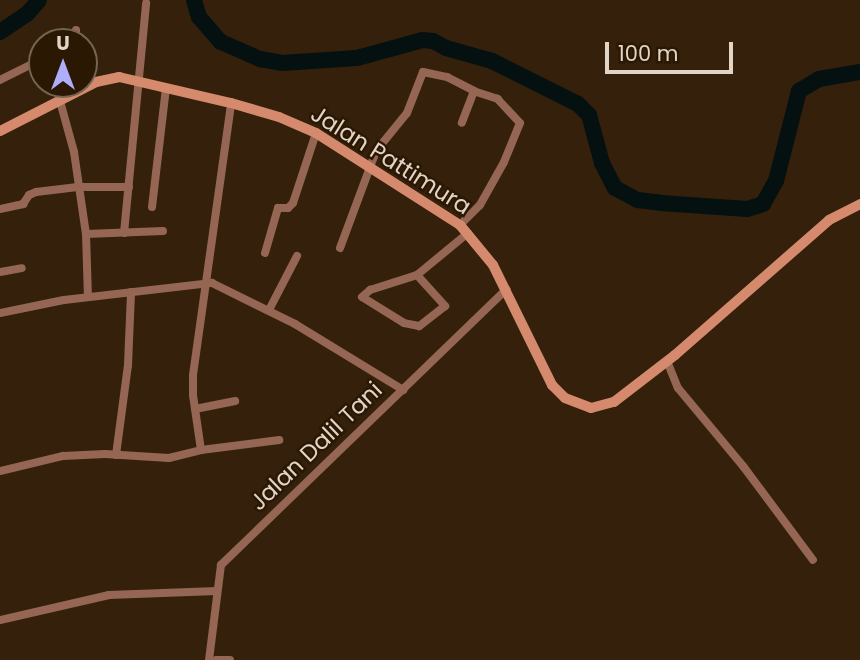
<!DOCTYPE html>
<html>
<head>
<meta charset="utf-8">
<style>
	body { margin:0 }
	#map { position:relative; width:860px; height:660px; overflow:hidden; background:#35210b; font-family:Poppins,sans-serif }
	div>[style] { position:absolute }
	.river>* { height:16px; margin:-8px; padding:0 8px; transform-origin:8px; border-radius:8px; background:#051011 }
	.street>* { height:8px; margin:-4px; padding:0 4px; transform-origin:4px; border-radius:4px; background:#966654 }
	.secondary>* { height:10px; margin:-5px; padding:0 5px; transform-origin:5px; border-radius:5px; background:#d68a6d }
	span { translate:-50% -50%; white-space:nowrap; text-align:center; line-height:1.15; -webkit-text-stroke:5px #2b1803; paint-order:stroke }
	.street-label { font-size:23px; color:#e2d5c8 }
	.north { position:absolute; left:28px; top:28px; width:70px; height:70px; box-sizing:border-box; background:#2b1803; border:2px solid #746452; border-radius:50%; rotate:0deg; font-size:19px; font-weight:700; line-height:28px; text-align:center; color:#e2d5c8 }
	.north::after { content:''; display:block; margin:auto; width:24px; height:32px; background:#afaefa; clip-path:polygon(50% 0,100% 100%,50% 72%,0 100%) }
	.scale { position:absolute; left:605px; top:42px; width:128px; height:32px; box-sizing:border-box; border:4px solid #e2d5c8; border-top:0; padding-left:9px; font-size:21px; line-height:24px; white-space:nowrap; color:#e2d5c8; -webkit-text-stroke:5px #2b1803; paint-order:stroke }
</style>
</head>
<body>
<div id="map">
	<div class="river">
		<div style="left:194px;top:0;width:18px;rotate:74deg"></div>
		<div style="left:199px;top:17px;width:33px;rotate:49deg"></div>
		<div style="left:221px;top:42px;width:43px;rotate:23.6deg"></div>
		<div style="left:260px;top:59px;width:22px;rotate:10deg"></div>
		<div style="left:282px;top:63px;width:75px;rotate:-3.8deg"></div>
		<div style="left:357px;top:58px;width:68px;rotate:-15.3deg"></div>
		<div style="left:423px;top:40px;width:10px;rotate:6deg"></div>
		<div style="left:433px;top:41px;width:15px;rotate:28deg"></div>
		<div style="left:446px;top:48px;width:48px;rotate:15.8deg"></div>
		<div style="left:492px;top:61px;width:96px;rotate:26.6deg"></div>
		<div style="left:578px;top:104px;width:16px;rotate:45deg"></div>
		<div style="left:589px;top:115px;width:50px;rotate:74.8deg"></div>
		<div style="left:602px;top:163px;width:28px;rotate:63deg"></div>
		<div style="left:615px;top:188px;width:26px;rotate:28deg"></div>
		<div style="left:638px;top:200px;width:23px;rotate:7deg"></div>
		<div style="left:661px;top:203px;width:86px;rotate:4deg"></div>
		<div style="left:747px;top:209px;width:17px;rotate:-17deg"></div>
		<div style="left:763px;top:204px;width:26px;rotate:-61deg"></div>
		<div style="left:776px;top:181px;width:93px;rotate:-75.7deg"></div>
		<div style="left:799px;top:91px;width:23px;rotate:-31deg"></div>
		<div style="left:819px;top:79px;width:42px;rotate:-9.7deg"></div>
		<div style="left:0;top:32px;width:32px;rotate:-34deg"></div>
		<div style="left:27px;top:14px;width:18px;rotate:-49deg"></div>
	</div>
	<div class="street">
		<div style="left:76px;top:30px;width:12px;rotate:90deg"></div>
		<div style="left:0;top:80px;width:47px;rotate:-26.6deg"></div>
		<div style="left:60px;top:101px;width:53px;rotate:74.6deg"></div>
		<div style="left:74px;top:152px;width:83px;rotate:81.7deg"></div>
		<div style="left:86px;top:234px;width:63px;rotate:88.2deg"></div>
		<div style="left:152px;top:207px;width:120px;rotate:-83.3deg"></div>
		<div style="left:0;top:209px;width:24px;rotate:-12deg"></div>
		<div style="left:23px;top:204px;width:11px;rotate:-56deg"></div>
		<div style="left:29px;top:195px;width:8px;rotate:-23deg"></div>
		<div style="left:36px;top:192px;width:42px;rotate:-6.8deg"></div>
		<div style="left:78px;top:187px;width:51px"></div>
		<div style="left:460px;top:225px;width:28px;rotate:-45deg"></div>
		<div style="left:480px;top:205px;width:49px;rotate:-60.8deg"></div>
		<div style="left:504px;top:162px;width:42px;rotate:-67.7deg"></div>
		<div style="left:520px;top:123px;width:33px;rotate:-133deg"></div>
		<div style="left:498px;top:99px;width:25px;rotate:-162deg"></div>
		<div style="left:124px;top:233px;width:231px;rotate:-84.5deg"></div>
		<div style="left:86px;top:234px;width:77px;rotate:-2.2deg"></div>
		<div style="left:340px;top:248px;width:103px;rotate:-69.6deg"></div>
		<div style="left:376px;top:151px;width:49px;rotate:-50.8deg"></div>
		<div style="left:407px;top:113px;width:44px;rotate:-68.7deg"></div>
		<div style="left:423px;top:72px;width:25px;rotate:12deg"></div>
		<div style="left:447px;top:77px;width:30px;rotate:27deg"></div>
		<div style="left:474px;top:91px;width:34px;rotate:111deg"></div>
		<div style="left:265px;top:253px;width:47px;rotate:-73.9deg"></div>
		<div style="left:278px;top:208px;width:10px"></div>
		<div style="left:288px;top:208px;width:7px;rotate:-45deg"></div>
		<div style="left:293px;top:203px;width:74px;rotate:-71.8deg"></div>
		<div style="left:0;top:272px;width:22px;rotate:-10deg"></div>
		<div style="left:417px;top:275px;width:42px;rotate:47.9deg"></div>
		<div style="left:445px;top:306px;width:33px;rotate:142deg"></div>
		<div style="left:419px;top:326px;width:15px;rotate:-169deg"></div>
		<div style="left:404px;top:323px;width:49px;rotate:-148.2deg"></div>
		<div style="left:362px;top:297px;width:11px;rotate:-41deg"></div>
		<div style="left:370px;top:290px;width:49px;rotate:-17.7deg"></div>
		<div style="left:417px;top:275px;width:66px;rotate:-39.5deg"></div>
		<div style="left:269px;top:310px;width:61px;rotate:-62.6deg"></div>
		<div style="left:0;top:313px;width:65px;rotate:-11.5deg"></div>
		<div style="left:64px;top:300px;width:149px;rotate:-6.6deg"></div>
		<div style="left:212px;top:283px;width:93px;rotate:26.3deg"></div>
		<div style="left:295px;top:324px;width:127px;rotate:31.4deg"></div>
		<div style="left:667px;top:361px;width:29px;rotate:68deg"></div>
		<div style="left:678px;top:388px;width:102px;rotate:50.2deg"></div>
		<div style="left:743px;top:466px;width:117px;rotate:53.3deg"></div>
		<div style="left:195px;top:409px;width:41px;rotate:-11.3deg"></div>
		<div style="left:201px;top:450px;width:79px;rotate:-7.3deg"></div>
		<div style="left:116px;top:455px;width:91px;rotate:-82.4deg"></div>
		<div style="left:128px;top:365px;width:73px;rotate:-87.6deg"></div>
		<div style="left:0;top:471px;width:65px;rotate:-13.4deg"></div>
		<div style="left:63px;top:456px;width:42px;rotate:-2.7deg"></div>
		<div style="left:105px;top:454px;width:64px;rotate:3.6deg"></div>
		<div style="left:169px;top:458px;width:33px;rotate:-14deg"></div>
		<div style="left:201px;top:450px;width:56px;rotate:-98.3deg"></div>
		<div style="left:193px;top:395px;width:20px;rotate:-90deg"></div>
		<div style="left:193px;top:375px;width:275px;rotate:-82deg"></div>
		<div style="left:0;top:620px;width:112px;rotate:-12.9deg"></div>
		<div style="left:109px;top:595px;width:108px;rotate:-2.1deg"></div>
		<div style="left:209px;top:660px;width:96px;rotate:-82.8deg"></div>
		<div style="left:221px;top:565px;width:397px;rotate:-44deg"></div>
		<div style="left:216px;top:660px;width:14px"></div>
	</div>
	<div class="secondary">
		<div style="left:0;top:131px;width:108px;rotate:-27deg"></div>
		<div style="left:96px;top:82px;width:24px;rotate:-12deg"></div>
		<div style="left:119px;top:77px;width:115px;rotate:13.1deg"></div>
		<div style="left:231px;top:103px;width:50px;rotate:16.3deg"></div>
		<div style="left:279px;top:117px;width:40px;rotate:23.4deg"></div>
		<div style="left:316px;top:133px;width:171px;rotate:32.6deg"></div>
		<div style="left:460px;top:225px;width:52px;rotate:50.5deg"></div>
		<div style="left:493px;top:265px;width:134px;rotate:63.8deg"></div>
		<div style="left:552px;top:385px;width:18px;rotate:45deg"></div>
		<div style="left:565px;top:398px;width:28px;rotate:21deg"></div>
		<div style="left:591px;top:408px;width:24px;rotate:-15deg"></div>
		<div style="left:614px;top:402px;width:77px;rotate:-37.6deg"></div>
		<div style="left:675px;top:355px;width:205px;rotate:-41.2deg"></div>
		<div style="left:829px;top:220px;width:35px;rotate:-27deg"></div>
	</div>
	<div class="street-label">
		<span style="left:391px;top:160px;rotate:32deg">Jalan Pattimura</span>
		<span style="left:316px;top:446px;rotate:-44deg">Jalan Dalil Tani</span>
	</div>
	<div class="north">U</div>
	<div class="scale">100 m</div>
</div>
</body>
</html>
